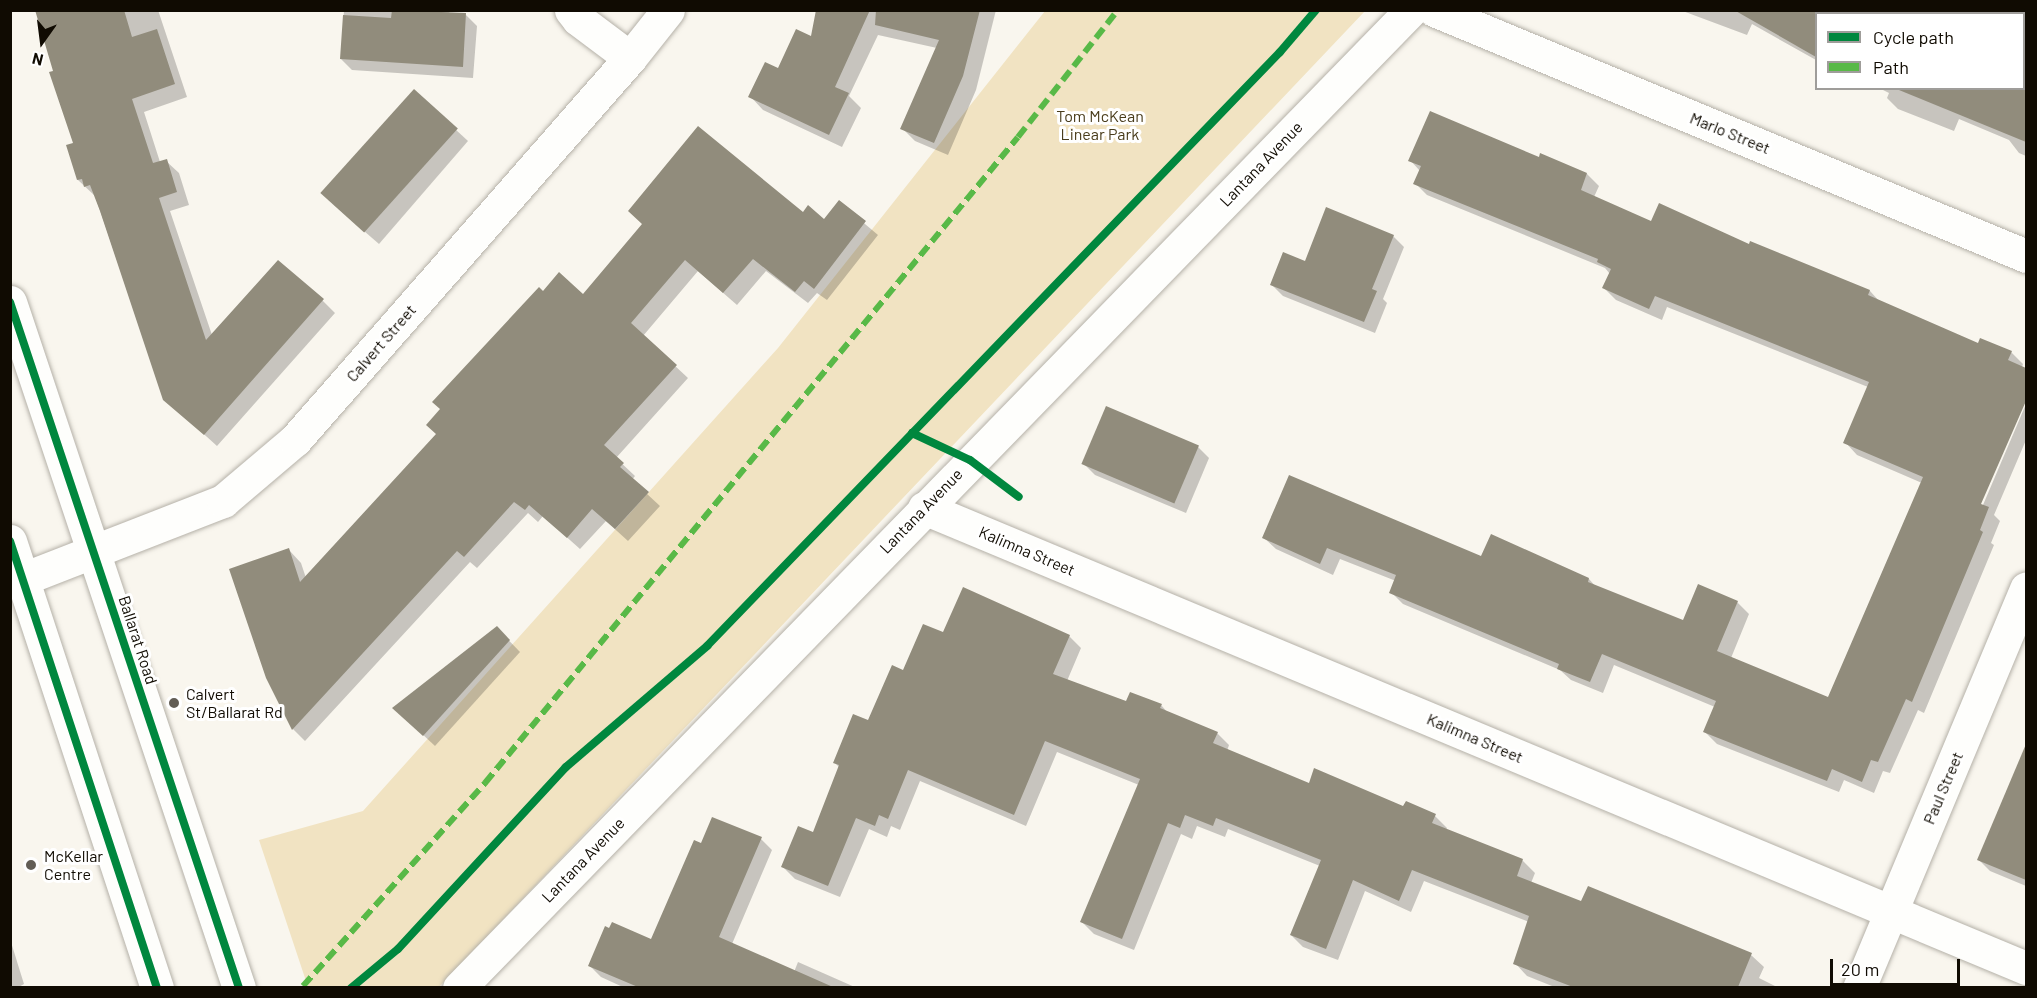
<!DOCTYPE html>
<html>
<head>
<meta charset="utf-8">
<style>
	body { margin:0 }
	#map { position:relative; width:2037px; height:998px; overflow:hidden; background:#f9f6ee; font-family:Barlow,sans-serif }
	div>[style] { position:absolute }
	.green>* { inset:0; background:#f1e3c2 }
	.shadow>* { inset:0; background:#0003 }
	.building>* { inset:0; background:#918c7c; transform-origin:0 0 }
	.roads { filter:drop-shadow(0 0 2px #b5b1a8) drop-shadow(0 0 2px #b5b1a8) }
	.street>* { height:33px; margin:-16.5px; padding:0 16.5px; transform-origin:16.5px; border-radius:16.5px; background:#fefefc }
	.highway>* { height:33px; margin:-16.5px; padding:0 16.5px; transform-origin:16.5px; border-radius:16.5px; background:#fefefc }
	.quiet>* { height:6px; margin-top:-3px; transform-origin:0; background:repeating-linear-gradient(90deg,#58b947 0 12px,transparent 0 18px) }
	.cycleway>* { height:8px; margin:-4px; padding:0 4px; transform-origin:4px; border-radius:4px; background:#00873e }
	.dots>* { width:16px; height:16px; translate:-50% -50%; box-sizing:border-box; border:3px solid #fff; border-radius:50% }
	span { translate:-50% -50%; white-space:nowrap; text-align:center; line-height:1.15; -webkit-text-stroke:6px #fff; paint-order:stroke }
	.park-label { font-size:16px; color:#493c1b }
	.street-label { font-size:16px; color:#100b02 }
	.poi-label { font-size:16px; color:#100b02 }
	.left { translate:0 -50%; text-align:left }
	.frame { position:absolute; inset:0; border:12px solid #100b02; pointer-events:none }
	.legend { position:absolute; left:1815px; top:12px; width:210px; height:78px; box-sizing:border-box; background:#fff; border:2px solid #9f9d9a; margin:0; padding:8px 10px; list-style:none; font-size:18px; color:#100b02 }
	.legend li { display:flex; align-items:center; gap:12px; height:30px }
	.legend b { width:30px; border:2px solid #9f9d9a }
	.north { position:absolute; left:12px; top:12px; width:60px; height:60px; -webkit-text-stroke:4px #fff; paint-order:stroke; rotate:194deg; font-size:16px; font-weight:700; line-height:24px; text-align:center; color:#100b02 }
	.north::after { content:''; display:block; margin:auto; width:21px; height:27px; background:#100b02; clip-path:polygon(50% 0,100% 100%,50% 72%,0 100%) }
	.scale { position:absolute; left:1830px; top:959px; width:130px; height:27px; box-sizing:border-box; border:3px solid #100b02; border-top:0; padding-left:8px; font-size:18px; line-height:21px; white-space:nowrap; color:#100b02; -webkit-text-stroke:4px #fff; paint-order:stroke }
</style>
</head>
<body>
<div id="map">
	<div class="green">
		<div style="clip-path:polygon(1045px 11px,1365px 11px,439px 987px,308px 987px,259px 840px,363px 811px,778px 348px)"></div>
	</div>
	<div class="shadow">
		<div style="clip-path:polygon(36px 10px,158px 10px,187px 97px,144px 112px,160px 162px,166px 161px,179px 173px,189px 205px,170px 211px,212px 335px,322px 300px,335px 313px,217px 446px,165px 399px,95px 196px,78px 180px,75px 144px)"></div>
		<div style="clip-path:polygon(344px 10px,450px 10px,449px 14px,465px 14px,477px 26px,473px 78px,352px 70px,341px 59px)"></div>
		<div style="clip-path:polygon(818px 10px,996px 10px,976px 90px,948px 155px,915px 141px,902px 128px,937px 48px,878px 35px,849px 96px,861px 108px,842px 147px,763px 110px,750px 96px,812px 38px)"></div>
		<div style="clip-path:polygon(1680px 10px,1903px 10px,1901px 14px,1816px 14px,1816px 60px,1752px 24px,1747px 35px)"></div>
		<div style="clip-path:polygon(2024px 34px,2026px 36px,2026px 156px,2019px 153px,2009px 140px,1959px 119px,1954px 131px,1898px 109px,1887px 98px,1889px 93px,1879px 88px,2024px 88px)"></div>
		<div style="clip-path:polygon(414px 91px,468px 141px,379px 244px,334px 205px)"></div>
		<div style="clip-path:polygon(1540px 159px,1587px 174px,1599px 186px,1594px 197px,1652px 223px,1749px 246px,1751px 243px,1870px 291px,1880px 302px,1979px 345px,2011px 352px,2023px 364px,2021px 370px,2026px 372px,2026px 396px,1977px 510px,1980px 512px,2026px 404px,2026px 440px,1994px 515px,2000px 521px,1991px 543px,1994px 545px,1924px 713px,1918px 710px,1890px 773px,1883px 771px,1874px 793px,1844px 780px,1839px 792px,1717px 744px,1705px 732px,1715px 707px,1614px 665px,1603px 693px,1571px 680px,1560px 670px,1403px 604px,1391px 592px,1396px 581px,1340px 559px,1333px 575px,1276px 549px,1263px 537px,1482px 558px,1589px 579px,1597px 588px,1683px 622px,1737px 602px,1749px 614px,1731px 658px,1829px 699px,1922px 483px,1857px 455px,1845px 442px,1868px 387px,1667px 307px,1662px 320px,1616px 300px,1604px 288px,1610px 274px,1605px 268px,1427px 195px,1415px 183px,1420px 171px,1410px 160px)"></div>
		<div style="clip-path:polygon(839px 202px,878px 235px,827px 300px,817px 293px,808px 303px,766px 271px,737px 305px,698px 271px,643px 336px,688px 378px,616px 458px,635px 476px,632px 480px,660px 506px,628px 541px,606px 521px,580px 549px,543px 516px,538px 522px,528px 513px,477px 568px,470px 562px,305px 741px,293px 729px,267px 678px,289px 550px,301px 563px,306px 578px,438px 435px,543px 293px,583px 296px,803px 214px,824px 221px)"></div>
		<div style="clip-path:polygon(1393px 236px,1404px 247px,1383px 299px,1387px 303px,1375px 333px,1283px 296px,1272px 285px,1306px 263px)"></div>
		<div style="clip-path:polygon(1198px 447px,1209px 458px,1186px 513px,1095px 475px,1083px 463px)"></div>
		<div style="clip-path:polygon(497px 628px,520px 652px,435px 746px,405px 718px)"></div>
		<div style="clip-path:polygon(943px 634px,1069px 636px,1081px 648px,1067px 681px,1127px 703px,1161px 705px,1168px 713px,1217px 733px,1229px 745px,1227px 751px,1310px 785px,1404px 808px,1406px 803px,1435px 816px,1447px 828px,1446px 830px,1522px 860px,1535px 873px,1531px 883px,1582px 903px,1589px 888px,1751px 955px,1764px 967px,1759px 978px,1779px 988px,1557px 988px,1527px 976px,1515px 963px,1529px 922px,1424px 881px,1411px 912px,1365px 891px,1338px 960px,1303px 947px,1291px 935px,1320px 866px,1228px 829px,1225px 837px,1197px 826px,1192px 839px,1181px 834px,1134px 950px,1094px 934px,1082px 922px,1139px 785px,1057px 752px,1026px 826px,920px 781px,900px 830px,891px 826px,887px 837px,869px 829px,840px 897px,795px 879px,783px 867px,814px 834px,840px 768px,835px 763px,869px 722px,903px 672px)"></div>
		<div style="clip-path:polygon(2026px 747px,2026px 886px,1990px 871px,1979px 860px)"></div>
		<div style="clip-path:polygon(761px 839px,772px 850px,732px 944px,794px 972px,798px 962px,857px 988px,625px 988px,601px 977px,590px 966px,652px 941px,702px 845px)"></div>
		<div style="clip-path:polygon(10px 939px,24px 984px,17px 988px,10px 988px)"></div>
	</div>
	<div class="building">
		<div style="clip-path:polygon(35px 10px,124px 10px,132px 37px,157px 29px,175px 84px,132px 99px,153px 163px,167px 159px,177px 192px,159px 198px,206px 340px,278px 260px,324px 299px,204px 435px,163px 400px,100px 211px,90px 185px,84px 187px,82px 179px,77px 180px,66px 145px,73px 143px,49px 72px,53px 71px)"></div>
		<div style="clip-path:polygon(392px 10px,466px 13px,463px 67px,340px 59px,343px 15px,391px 18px)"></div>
		<div style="clip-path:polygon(816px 10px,870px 10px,835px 87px,849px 93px,829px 135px,748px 97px,765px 62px,778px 68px,796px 29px,811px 36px)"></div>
		<div style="clip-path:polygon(876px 10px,980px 10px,963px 76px,934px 143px,900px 129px,939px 40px,875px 25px)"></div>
		<div style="clip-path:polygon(1734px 10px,1816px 10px,1816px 57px)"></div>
		<div style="clip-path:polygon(1899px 88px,2026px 88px,2026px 142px,1899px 90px)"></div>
		<div style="left:414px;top:89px;width:59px;height:140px;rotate:42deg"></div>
		<div style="clip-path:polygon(1430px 111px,1539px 157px,1540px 153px,1587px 173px,1581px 190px,1651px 221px,1659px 203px,1749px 244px,1750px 241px,1870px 290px,1868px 295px,1978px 343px,1980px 338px,2012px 351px,2008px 360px,2026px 368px,2026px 401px,1981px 504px,1989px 507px,1980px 530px,1983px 532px,1912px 702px,1906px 699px,1878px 762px,1871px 760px,1862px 782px,1832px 769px,1827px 781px,1703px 732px,1716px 701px,1602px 654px,1590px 682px,1557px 669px,1559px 664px,1389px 593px,1396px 575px,1327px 548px,1320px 564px,1262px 538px,1289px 475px,1481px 556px,1491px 534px,1589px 578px,1588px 582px,1683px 620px,1698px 584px,1738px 601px,1717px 651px,1828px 697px,1923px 477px,1843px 443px,1869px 382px,1655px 296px,1649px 309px,1602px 288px,1611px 269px,1597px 262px,1598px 259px,1413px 184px,1421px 166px,1408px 161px)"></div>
		<div style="clip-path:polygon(698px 126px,803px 212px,808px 205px,824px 219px,839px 200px,866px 221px,814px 289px,804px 281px,795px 292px,753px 259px,723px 293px,685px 260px,631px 323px,677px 365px,604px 445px,624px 463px,620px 467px,649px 492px,615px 529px,592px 509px,567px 538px,529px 505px,525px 510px,514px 502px,464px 557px,457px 551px,292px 730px,266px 678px,229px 569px,289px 548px,300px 582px,436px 434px,426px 425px,440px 409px,432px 402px,539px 287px,543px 291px,559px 272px,583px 294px,642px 224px,628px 211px)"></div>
		<div style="clip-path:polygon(1326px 207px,1394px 235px,1372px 289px,1377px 291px,1364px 322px,1270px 285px,1283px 252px,1305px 261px)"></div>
		<div style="left:1106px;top:406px;width:101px;height:63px;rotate:23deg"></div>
		<div style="clip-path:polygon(963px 587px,1070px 635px,1053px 674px,1126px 701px,1130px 692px,1162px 704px,1160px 708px,1218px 732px,1213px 743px,1309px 783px,1314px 768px,1403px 806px,1406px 801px,1436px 814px,1432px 823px,1523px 859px,1517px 876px,1581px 901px,1588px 886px,1752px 953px,1738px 987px,1573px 987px,1513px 964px,1529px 916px,1412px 870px,1399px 901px,1353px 880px,1326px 949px,1290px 935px,1321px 860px,1216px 818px,1213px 826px,1185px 815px,1180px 828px,1168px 823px,1122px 939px,1080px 922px,1140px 779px,1045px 741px,1014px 815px,908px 770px,888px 819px,879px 815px,875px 826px,856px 818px,828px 886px,781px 867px,798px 826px,813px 832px,839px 765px,833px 763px,853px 714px,868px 720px,892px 665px,903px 670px,923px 624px,943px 632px)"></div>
		<div style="clip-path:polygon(497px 626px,510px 640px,423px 736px,392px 708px)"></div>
		<div style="clip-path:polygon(2026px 744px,2026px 880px,1977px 860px)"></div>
		<div style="clip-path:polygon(712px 817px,762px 837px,719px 937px,833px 987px,638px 987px,588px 966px,605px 926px,609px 928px,612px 922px,651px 939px,694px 840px,701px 843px)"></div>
	</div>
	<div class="roads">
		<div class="street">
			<div style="left:571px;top:10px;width:11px;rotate:52deg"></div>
			<div style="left:578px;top:19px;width:65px;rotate:36.9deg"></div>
			<div style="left:1434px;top:10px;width:641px;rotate:22.56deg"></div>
			<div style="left:924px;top:508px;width:1194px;rotate:22.66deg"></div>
			<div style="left:23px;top:579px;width:215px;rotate:-21.3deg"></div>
			<div style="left:223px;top:501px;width:94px;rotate:-40.3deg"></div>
			<div style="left:295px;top:440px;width:508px;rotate:-48.75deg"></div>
			<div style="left:630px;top:58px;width:61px;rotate:-51.6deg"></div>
			<div style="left:459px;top:988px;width:1365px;rotate:-45.77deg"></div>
			<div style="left:1859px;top:988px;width:433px;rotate:-67.3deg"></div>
		</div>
		<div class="highway">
			<div style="left:10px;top:302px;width:723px;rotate:71.54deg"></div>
			<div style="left:10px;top:541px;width:471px;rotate:71.8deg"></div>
		</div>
	</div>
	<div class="quiet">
		<div style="left:303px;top:986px;width:273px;rotate:-48.1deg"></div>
		<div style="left:485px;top:783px;width:837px;rotate:-50.47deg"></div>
		<div style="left:1018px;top:137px;width:162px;rotate:-51.8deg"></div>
	</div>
	<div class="cycleway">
		<div style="left:10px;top:302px;width:723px;rotate:71.54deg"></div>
		<div style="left:912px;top:433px;width:64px;rotate:25deg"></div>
		<div style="left:970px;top:460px;width:61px;rotate:37.1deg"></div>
		<div style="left:10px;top:541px;width:471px;rotate:71.8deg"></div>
		<div style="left:351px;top:988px;width:61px;rotate:-39.7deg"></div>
		<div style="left:398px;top:949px;width:248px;rotate:-47.3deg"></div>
		<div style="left:566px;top:767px;width:186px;rotate:-40.6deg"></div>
		<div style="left:707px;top:646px;width:825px;rotate:-46.03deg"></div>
		<div style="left:1280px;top:52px;width:55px;rotate:-49.4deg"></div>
	</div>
	<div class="dots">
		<div style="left:174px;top:703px;background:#625d55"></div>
		<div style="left:31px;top:865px;background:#625d55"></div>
	</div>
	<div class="park-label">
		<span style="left:1100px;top:125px">Tom McKean<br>Linear Park</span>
	</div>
	<div class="street-label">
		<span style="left:1730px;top:133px;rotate:22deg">Marlo Street</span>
		<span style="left:1261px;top:164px;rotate:-46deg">Lantana Avenue</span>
		<span style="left:381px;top:343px;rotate:-49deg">Calvert Street</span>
		<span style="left:921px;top:511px;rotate:-46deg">Lantana Avenue</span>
		<span style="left:1027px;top:551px;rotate:23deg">Kalimna Street</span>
		<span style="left:138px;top:640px;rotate:72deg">Ballarat Road</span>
		<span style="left:1475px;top:738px;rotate:23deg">Kalimna Street</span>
		<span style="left:1943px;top:788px;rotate:-67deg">Paul Street</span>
		<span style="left:583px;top:860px;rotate:-46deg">Lantana Avenue</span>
	</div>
	<div class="poi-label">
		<span class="left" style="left:186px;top:703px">Calvert<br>St/Ballarat Rd</span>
		<span class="left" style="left:44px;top:865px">McKellar<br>Centre</span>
	</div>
	<div class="frame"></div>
	<ul class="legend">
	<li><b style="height:8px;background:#00873e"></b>Cycle path</li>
	<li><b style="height:8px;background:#58b947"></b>Path</li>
	</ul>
	<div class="north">N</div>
	<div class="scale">20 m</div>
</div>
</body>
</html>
